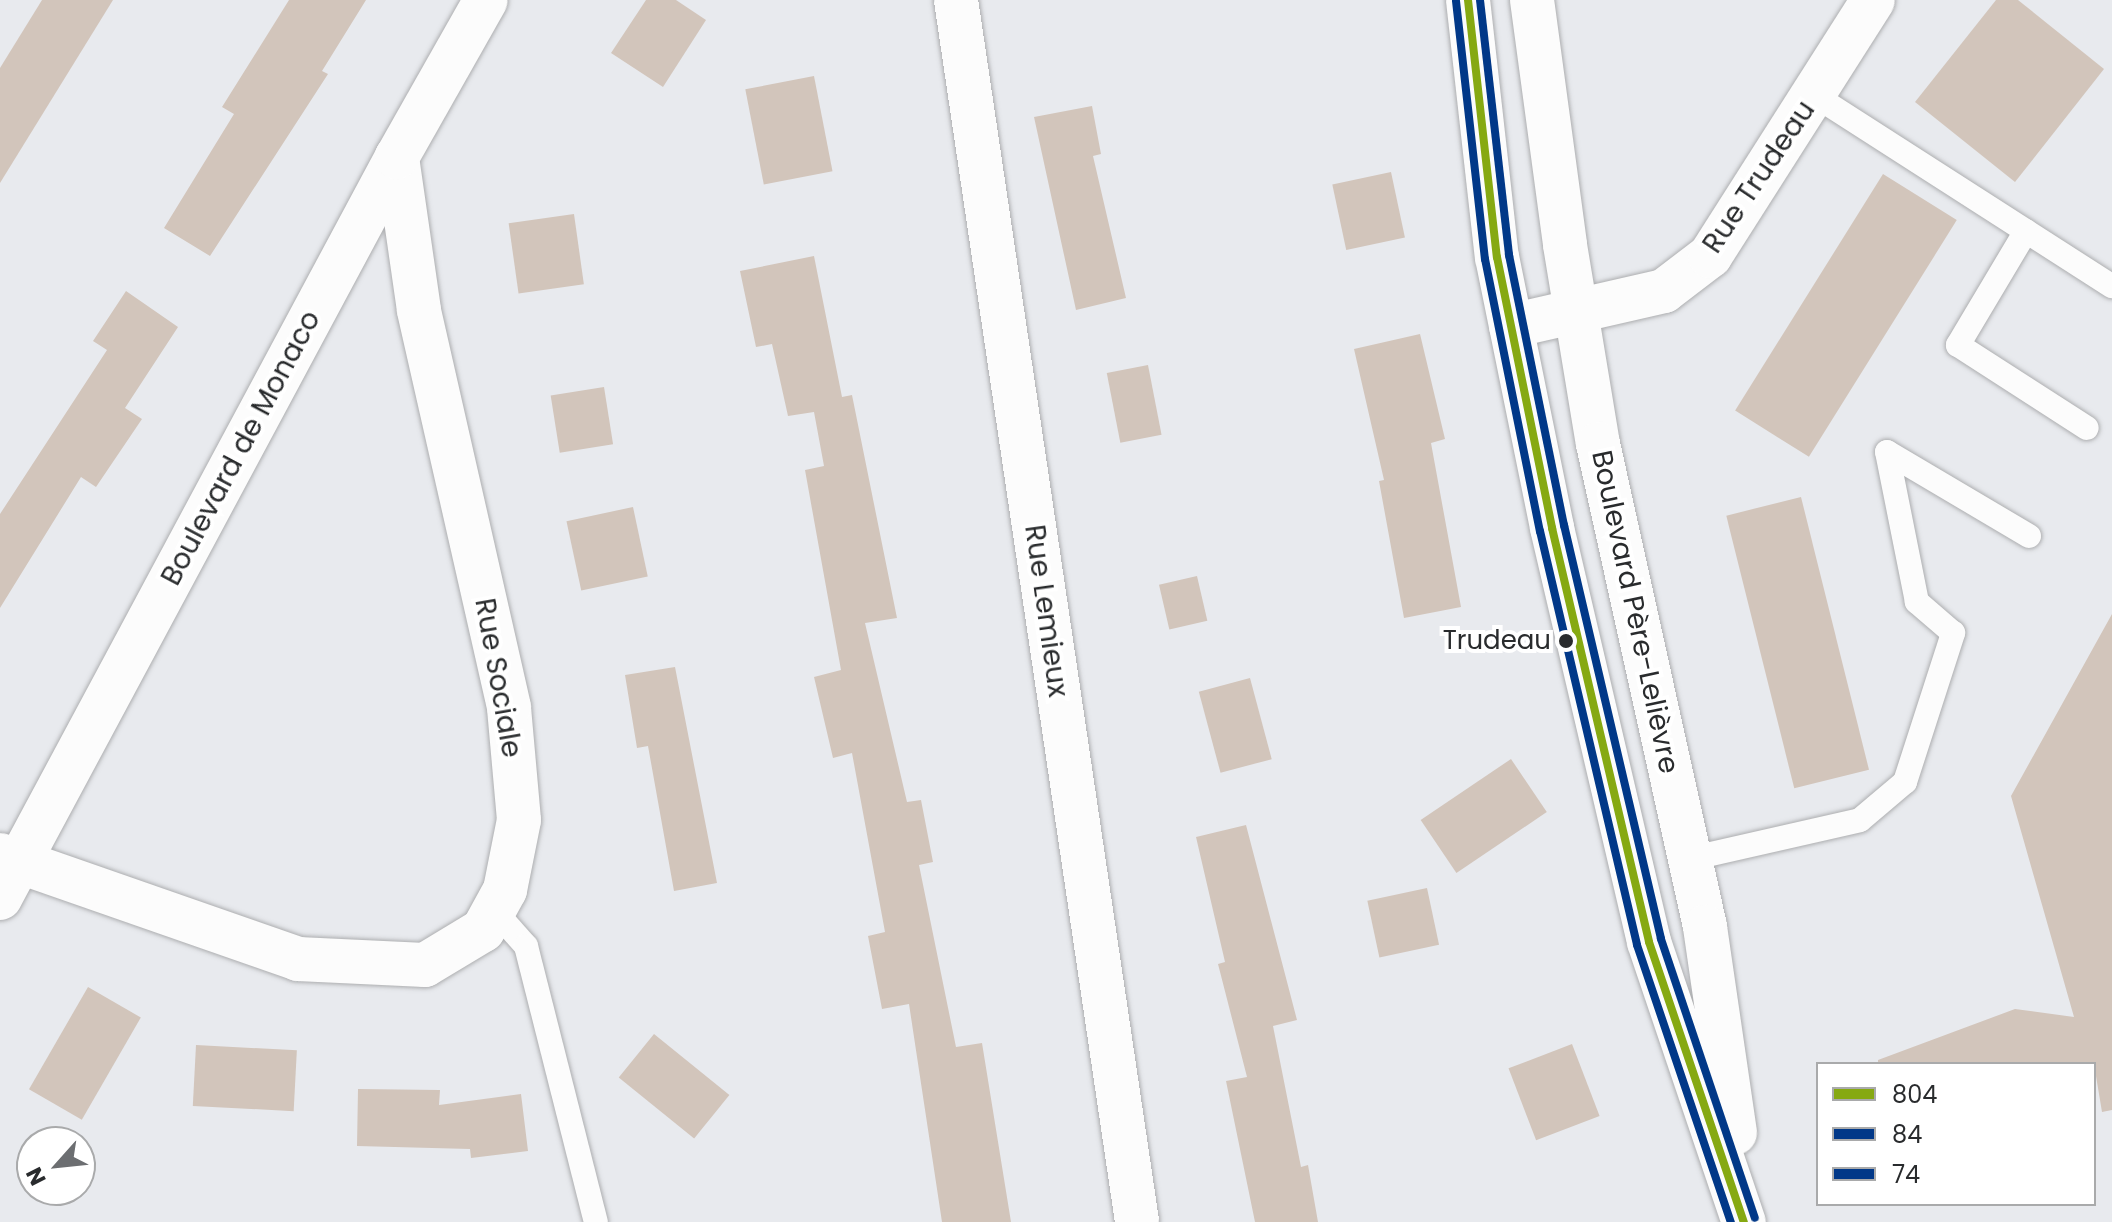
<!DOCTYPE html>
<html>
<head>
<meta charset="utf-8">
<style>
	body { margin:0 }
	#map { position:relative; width:2112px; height:1222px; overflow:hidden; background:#e8eaee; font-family:Poppins,sans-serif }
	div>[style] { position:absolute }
	.building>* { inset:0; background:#d2c5bb; transform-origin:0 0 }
	.roads { filter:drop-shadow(0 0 2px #adaeb0) drop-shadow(0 0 2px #adaeb0) }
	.service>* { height:24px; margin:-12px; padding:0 12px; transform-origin:12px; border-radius:12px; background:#fcfcfc }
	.minor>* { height:44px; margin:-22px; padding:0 22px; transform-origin:22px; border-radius:22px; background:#fcfcfc }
	.tertiary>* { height:44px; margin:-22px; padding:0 22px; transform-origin:22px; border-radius:22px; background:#fcfcfc }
	.secondary>* { height:44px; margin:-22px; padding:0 22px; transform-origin:22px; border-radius:22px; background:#fcfcfc }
	.bus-1>* { height:8px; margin:-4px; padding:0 4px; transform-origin:4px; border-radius:4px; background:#86a912 }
	.bus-2>* { height:8px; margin:-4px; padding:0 4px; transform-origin:4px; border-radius:4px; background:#013888 }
	.bus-3>* { height:8px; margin:-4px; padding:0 4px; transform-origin:4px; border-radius:4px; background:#013888 }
	.dots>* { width:22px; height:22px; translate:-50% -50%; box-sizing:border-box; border:4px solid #fff; border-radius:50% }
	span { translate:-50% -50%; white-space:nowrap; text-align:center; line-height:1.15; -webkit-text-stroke:8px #fff; paint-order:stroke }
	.bus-label { font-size:26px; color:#292b2d }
	.right { translate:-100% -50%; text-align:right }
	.street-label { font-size:28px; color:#292b2d }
	.legend { position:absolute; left:1816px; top:1062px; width:280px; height:144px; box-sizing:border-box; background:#fff; border:2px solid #a9aaab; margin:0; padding:10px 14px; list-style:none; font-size:24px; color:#292b2d }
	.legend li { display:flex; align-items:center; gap:16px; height:40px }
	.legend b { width:40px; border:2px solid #a9aaab }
	.north { position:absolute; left:16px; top:1126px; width:80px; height:80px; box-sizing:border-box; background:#fff; border:2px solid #a9aaab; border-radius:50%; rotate:243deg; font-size:22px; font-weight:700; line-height:32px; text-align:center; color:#292b2d }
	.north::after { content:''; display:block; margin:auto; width:28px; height:36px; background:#6c6e71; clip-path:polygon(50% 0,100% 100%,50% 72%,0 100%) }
</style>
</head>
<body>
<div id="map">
	<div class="building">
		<div style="clip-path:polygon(42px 0,113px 0,0 183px,0 68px)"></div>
		<div style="clip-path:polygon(289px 0,366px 0,322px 71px,328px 74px,210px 256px,164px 228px,234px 114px,222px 107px)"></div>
		<div style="clip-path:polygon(646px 0,676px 0,706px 20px,663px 87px,611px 53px)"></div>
		<div style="clip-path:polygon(1996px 0,2018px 0,2104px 69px,2015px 182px,1915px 102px)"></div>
		<div style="left:814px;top:76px;width:97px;height:70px;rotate:79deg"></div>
		<div style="clip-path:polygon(1092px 106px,1101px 154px,1093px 156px,1126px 298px,1076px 310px,1034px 117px)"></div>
		<div style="left:1391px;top:172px;width:67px;height:60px;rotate:78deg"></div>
		<div style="left:1883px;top:174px;width:87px;height:279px;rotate:32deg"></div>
		<div style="left:574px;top:214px;width:71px;height:66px;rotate:82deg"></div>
		<div style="clip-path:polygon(814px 256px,842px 397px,852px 395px,897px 618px,865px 623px,907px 802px,921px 800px,933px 862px,919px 865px,956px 1047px,982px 1043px,1011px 1222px,942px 1222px,909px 1004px,882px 1009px,868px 936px,885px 932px,852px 753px,833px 758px,814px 677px,841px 670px,805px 470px,824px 466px,814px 412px,788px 416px,772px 344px,756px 347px,740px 271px)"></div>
		<div style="clip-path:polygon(126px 291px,178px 327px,125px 408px,142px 419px,96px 487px,81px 477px,0 608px,0 514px,107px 350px,93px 341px)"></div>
		<div style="clip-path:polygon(1420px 334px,1445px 439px,1431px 443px,1461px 607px,1404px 618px,1379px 481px,1384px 480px,1354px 349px)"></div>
		<div style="left:1148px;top:365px;width:71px;height:42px;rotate:79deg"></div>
		<div style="left:604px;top:387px;width:58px;height:54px;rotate:81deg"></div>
		<div style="left:1801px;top:497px;width:281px;height:77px;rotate:76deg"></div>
		<div style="left:633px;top:507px;width:71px;height:68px;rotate:78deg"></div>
		<div style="left:1197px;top:576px;width:46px;height:39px;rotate:77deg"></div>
		<div style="clip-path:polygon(2112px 614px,2112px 1110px,2102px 1112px,2094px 1064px,1878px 1064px,1878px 1060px,2015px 1009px,2074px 1017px,2011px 796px)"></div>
		<div style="clip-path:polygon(675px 667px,717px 883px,674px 891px,648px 746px,637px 748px,625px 675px)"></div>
		<div style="left:1250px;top:678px;width:84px;height:53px;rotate:75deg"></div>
		<div style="left:1511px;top:759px;width:64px;height:109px;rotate:56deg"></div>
		<div style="clip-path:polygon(1246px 825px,1297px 1020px,1273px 1026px,1301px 1167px,1308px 1165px,1318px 1222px,1255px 1222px,1226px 1081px,1247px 1077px,1218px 964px,1225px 962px,1196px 837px)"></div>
		<div style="left:1427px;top:888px;width:58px;height:61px;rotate:78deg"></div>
		<div style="left:88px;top:987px;width:61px;height:118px;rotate:30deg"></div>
		<div style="left:654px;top:1034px;width:97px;height:56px;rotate:39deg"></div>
		<div style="left:1572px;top:1044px;width:77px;height:68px;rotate:69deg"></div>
		<div style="left:196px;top:1045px;width:101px;height:61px;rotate:3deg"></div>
		<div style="clip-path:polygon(358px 1089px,440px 1090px,439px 1105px,521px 1094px,528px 1151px,471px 1158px,470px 1149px,357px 1146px)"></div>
	</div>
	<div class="roads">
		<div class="service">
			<div style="left:1814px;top:95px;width:354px;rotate:32.7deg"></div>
			<div style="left:2026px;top:231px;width:133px;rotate:120.8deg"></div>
			<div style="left:1958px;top:345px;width:153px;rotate:32.8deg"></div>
			<div style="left:1689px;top:859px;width:175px;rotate:-12.8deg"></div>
			<div style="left:1860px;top:820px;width:59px;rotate:-40.2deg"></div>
			<div style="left:1905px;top:782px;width:157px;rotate:-72.1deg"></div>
			<div style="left:1953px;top:633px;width:48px;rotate:-139.3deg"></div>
			<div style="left:1917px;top:602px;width:153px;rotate:-101.3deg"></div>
			<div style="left:1887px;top:452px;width:165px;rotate:30.6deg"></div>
			<div style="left:494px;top:910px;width:48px;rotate:48.4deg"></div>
			<div style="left:526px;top:946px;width:285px;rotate:75.8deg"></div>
		</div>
		<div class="minor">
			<div style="left:956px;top:0;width:1235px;rotate:81.57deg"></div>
			<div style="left:1511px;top:326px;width:157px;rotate:-12.9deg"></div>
			<div style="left:1664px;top:291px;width:58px;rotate:-37.3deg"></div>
			<div style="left:1710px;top:256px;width:303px;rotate:-57.5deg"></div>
			<div style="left:0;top:855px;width:316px;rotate:19.2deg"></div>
			<div style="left:298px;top:959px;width:127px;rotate:2.7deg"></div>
			<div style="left:425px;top:965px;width:68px;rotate:-31.1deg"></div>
			<div style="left:483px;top:930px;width:46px;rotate:-61.2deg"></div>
			<div style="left:505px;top:890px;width:71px;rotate:-78.7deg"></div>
			<div style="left:519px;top:820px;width:113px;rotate:-95.1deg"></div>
			<div style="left:509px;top:707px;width:407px;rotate:-102.8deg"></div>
			<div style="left:419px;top:310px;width:155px;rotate:-98.2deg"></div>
		</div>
		<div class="tertiary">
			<div style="left:0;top:898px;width:841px;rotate:-61.82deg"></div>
			<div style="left:397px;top:157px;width:180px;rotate:-60.5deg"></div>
		</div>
		<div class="secondary">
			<div style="left:1468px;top:0;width:259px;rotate:83.6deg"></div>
			<div style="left:1497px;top:257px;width:277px;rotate:78.5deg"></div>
			<div style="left:1552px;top:528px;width:425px;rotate:76.8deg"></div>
			<div style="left:1649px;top:942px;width:296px;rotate:71.3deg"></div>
			<div style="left:1532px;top:0;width:247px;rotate:82.3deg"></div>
			<div style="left:1565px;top:245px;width:202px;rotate:80.6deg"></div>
			<div style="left:1598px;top:444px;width:495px;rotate:77.5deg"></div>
			<div style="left:1705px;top:927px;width:208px;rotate:81.7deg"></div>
		</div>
	</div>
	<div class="bus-1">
		<div style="left:1468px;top:0;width:259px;rotate:83.6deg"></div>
		<div style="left:1497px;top:257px;width:277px;rotate:78.5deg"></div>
		<div style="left:1552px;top:528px;width:425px;rotate:76.8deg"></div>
		<div style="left:1649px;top:942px;width:296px;rotate:71.3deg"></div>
	</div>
	<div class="bus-2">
		<div style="left:1456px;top:1px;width:260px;rotate:83.6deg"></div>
		<div style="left:1485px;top:259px;width:278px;rotate:78.6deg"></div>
		<div style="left:1540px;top:531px;width:425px;rotate:76.8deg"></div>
		<div style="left:1637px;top:945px;width:293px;rotate:71.3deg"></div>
	</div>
	<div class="bus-3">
		<div style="left:1480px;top:0;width:257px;rotate:83.5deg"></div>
		<div style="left:1509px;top:255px;width:276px;rotate:78.5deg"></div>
		<div style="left:1564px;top:525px;width:425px;rotate:76.8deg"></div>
		<div style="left:1661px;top:939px;width:294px;rotate:71.4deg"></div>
	</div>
	<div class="dots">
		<div style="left:1566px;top:641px;background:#292b2d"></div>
	</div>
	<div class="bus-label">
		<span class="right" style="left:1551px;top:641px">Trudeau</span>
	</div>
	<div class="street-label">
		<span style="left:1759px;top:177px;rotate:-56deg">Rue Trudeau</span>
		<span style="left:241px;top:448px;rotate:-62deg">Boulevard de Monaco</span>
		<span style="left:1046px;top:611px;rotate:82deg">Rue Lemieux</span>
		<span style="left:1635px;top:612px;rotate:78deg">Boulevard Père-Lelièvre</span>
		<span style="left:498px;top:678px;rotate:80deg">Rue Sociale</span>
	</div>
	<ul class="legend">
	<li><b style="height:10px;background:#86a912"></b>804</li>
	<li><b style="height:10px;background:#013888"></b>84</li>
	<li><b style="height:10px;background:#013888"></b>74</li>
	</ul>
	<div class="north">N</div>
</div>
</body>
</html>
